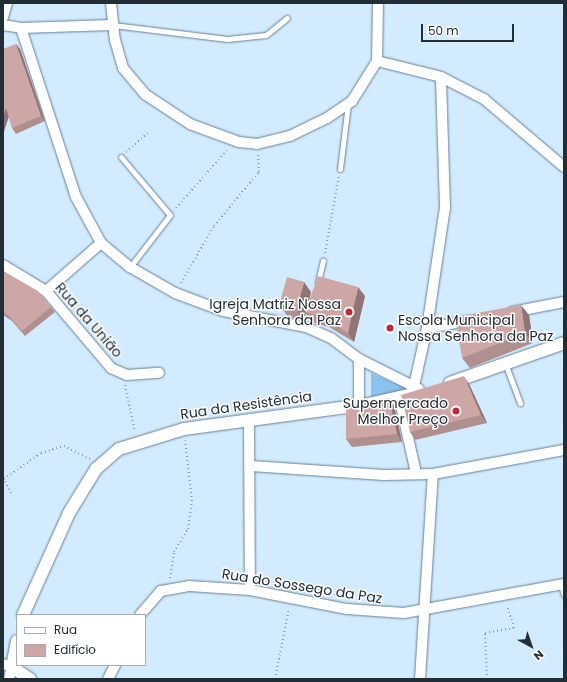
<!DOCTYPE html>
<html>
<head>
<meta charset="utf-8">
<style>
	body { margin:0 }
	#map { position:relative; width:567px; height:682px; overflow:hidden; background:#d3ebfe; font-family:Poppins,sans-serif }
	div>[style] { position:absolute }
	.green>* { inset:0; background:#8ac3ee }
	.path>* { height:2px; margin-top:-1px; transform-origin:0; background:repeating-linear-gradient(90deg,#889baa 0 1px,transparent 0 4px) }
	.roads { filter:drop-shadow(0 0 1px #668196) drop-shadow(0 0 1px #668196) }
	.service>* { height:5px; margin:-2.5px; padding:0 2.5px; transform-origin:2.5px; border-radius:2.5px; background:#fff }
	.minor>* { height:10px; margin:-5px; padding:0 5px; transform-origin:5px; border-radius:5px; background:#fff }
	.tertiary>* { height:12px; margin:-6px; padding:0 6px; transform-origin:6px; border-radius:6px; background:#fff }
	.wall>* { inset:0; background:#b0908f }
	.shaded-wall>* { inset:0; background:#907574 }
	.building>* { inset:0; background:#cda7a6; transform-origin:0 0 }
	.dots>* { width:11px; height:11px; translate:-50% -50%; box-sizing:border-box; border:2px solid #fff; border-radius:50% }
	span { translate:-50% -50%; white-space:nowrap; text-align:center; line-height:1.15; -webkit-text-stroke:3px #fff; paint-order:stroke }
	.poi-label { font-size:14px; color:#222e36 }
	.right { translate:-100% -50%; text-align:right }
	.left { translate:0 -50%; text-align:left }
	.street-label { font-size:14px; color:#222e36 }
	.frame { position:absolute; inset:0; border:4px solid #222e36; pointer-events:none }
	.legend { position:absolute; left:16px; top:614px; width:130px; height:52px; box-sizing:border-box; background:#fff; border:1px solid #a7abaf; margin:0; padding:5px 7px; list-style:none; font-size:12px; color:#222e36 }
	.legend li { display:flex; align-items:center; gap:8px; height:20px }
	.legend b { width:20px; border:1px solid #a7abaf }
	.north { position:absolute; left:511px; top:626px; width:40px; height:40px; -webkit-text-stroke:3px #fff; paint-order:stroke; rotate:140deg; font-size:11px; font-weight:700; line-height:16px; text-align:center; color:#222e36 }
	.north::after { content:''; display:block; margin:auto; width:14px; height:18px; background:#222e36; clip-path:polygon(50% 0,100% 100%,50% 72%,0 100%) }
	.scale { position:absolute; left:421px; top:24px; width:93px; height:18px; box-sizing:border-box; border:2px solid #222e36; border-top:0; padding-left:5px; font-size:12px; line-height:14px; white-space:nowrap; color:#222e36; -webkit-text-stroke:3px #fff; paint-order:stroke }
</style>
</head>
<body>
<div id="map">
	<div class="green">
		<div style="clip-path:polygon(371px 373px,412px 391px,371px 399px)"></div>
	</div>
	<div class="path">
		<div style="left:126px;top:152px;width:30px;rotate:-41deg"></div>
		<div style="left:176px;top:208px;width:77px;rotate:-48.7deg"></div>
		<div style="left:325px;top:253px;width:78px;rotate:-79.7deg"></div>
		<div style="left:181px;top:283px;width:66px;rotate:-59.9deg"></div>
		<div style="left:214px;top:226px;width:70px;rotate:-50.2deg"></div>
		<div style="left:259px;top:172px;width:17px;rotate:-93deg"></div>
		<div style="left:125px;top:385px;width:48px;rotate:78deg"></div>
		<div style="left:11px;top:493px;width:16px;rotate:-117deg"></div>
		<div style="left:4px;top:479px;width:45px;rotate:-35.1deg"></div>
		<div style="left:41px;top:453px;width:24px;rotate:-17deg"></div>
		<div style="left:64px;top:446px;width:29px;rotate:27deg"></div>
		<div style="left:170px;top:578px;width:26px;rotate:-81deg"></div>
		<div style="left:174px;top:552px;width:27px;rotate:-59deg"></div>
		<div style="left:188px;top:529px;width:28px;rotate:-82deg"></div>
		<div style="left:192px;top:501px;width:61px;rotate:-96.5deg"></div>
		<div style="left:275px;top:679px;width:72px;rotate:-78.8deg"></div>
		<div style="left:487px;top:679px;width:46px;rotate:-92.5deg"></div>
		<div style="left:485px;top:633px;width:29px;rotate:-10deg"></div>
		<div style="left:514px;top:628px;width:24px;rotate:-107deg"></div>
	</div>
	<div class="roads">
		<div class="service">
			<div style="left:113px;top:25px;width:115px;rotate:7deg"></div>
			<div style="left:227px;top:39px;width:39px;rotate:-6deg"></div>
			<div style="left:266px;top:35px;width:27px;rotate:-39deg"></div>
			<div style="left:121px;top:157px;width:76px;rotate:49.8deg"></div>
			<div style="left:170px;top:215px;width:66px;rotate:127.6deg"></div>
			<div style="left:340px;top:169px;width:65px;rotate:-83deg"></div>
			<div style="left:318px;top:282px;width:22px;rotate:-77deg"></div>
			<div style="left:505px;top:363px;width:43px;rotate:69.4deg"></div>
			<div style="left:561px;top:585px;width:10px;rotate:73deg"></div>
		</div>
		<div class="minor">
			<div style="left:111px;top:3px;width:37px;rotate:84deg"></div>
			<div style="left:115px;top:40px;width:29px;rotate:74deg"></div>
			<div style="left:123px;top:68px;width:35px;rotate:50deg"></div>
			<div style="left:146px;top:95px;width:53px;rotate:33.4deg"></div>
			<div style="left:190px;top:124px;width:52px;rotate:20.2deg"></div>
			<div style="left:239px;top:142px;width:18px;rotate:6deg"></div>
			<div style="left:257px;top:144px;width:34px;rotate:-14deg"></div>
			<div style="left:290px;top:136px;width:41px;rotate:-25.9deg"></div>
			<div style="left:327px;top:118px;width:30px;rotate:-34deg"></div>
			<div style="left:352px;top:101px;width:47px;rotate:-58deg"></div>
			<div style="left:377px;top:61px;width:58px;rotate:-89deg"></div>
			<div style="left:3px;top:17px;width:15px;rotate:-74deg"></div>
			<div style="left:3px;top:25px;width:18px;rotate:9deg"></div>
			<div style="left:21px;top:28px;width:91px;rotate:-1.9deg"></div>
			<div style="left:21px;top:28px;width:178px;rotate:72deg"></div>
			<div style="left:76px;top:197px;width:52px;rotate:61.5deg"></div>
			<div style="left:101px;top:243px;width:38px;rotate:40deg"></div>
			<div style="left:130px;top:267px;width:52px;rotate:30deg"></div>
			<div style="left:175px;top:293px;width:51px;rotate:20.6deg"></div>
			<div style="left:223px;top:311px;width:85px;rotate:10.9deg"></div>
			<div style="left:306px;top:327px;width:27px;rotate:24deg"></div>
			<div style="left:331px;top:338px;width:35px;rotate:37deg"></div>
			<div style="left:377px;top:61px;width:66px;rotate:14deg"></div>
			<div style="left:441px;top:77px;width:48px;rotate:27.1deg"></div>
			<div style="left:484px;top:99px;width:105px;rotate:40.4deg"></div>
			<div style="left:3px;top:265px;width:50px;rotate:31.2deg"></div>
			<div style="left:46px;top:291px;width:101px;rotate:49.8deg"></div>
			<div style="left:111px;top:368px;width:17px;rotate:24deg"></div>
			<div style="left:127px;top:375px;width:32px;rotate:-4deg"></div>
			<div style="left:46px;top:291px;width:73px;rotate:-41.1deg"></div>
			<div style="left:512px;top:312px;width:53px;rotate:-10.9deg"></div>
			<div style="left:427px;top:328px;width:42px;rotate:-9.7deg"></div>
			<div style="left:414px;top:386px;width:59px;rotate:-77.4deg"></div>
			<div style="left:427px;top:328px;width:122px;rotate:-81.5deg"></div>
			<div style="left:445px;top:207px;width:130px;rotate:-91.8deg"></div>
			<div style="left:399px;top:397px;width:78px;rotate:77.4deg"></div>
			<div style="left:359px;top:405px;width:46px;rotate:-90deg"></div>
			<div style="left:359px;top:359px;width:67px;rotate:26.6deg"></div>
			<div style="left:249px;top:421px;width:169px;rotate:89.7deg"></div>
			<div style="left:251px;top:466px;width:133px;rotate:3.9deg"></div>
			<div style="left:384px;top:475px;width:49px;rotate:-1.2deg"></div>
			<div style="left:433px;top:474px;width:133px;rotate:-10.4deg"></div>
			<div style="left:140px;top:615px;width:32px;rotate:-49deg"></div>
			<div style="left:161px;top:591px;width:28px;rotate:-10deg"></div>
			<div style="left:189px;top:586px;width:61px;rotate:3.8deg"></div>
			<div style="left:250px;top:590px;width:99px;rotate:11.1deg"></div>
			<div style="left:347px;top:609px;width:57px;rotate:4deg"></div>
			<div style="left:404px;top:613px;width:163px;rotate:-10.3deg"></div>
			<div style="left:3px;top:664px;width:9px;rotate:18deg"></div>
			<div style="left:12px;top:667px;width:12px;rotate:104deg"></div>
			<div style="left:108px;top:679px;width:16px;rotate:-63deg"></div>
			<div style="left:420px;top:679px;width:205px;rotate:-86.4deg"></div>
		</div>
		<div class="tertiary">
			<div style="left:450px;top:383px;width:121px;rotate:-19.3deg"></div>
			<div style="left:23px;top:615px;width:112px;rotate:-65.7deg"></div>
			<div style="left:69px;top:513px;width:52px;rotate:-58.5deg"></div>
			<div style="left:96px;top:469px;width:30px;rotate:-41deg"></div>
			<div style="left:119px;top:449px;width:68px;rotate:-17.1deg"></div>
			<div style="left:184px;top:429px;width:186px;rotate:-7.7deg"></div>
			<div style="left:368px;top:404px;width:50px;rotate:-12.7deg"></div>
			<div style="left:17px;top:641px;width:26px;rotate:101deg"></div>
			<div style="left:12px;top:667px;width:22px;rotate:34deg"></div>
		</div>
	</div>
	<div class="wall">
		<div style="clip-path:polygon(16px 44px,20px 49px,45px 121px,16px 134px,12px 128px,9px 116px,3px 134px,3px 84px)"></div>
		<div style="clip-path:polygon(3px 271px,51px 307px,55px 312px,25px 336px,12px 321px,3px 315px)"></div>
		<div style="clip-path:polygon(311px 292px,308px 305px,365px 296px,354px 342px,329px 327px,311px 322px,305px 313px,304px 320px,287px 316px,280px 305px)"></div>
		<div style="clip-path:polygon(529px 315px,533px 343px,470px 368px,462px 358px)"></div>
		<div style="clip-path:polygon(469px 384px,487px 423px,415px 440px,410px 432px)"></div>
		<div style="clip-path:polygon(389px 398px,394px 406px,402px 442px,352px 447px,346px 439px)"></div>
	</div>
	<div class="shaded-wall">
		<div style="clip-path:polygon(16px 44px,20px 49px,45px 121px,41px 116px)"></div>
		<div style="clip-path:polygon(6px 108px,10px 113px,3px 134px,3px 117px)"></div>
		<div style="clip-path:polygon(304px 282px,311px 292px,304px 320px,296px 309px)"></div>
		<div style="clip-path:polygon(358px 287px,365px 296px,354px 342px,348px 333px)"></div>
		<div style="clip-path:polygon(521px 305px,529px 315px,533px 343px,525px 333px)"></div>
		<div style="clip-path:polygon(464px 376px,469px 384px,487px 423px,481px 415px)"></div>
		<div style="clip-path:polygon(389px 398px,394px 406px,402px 442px,397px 434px)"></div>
	</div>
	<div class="building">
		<div style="clip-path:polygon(16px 44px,41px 116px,12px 128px,6px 108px,3px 117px,3px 49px)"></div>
		<div style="clip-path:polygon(3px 271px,38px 291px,51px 307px,22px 331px,8px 315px,3px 312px)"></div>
		<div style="clip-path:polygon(318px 276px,358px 287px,348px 333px,322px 317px,305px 312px)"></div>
		<div style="left:287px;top:277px;width:18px;height:29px;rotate:16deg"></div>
		<div style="clip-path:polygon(521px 305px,525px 333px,462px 358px,455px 317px)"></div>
		<div style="clip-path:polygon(464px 376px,481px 415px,410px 432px,401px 395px)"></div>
		<div style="clip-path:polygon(389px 398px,397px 434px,346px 439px,346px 406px)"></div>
	</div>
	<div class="dots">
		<div style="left:349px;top:312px;background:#bd2c3c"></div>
		<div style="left:390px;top:328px;background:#bd2c3c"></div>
		<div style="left:456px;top:411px;background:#bd2c3c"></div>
	</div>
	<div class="poi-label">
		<span class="right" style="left:341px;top:312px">Igreja Matriz Nossa<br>Senhora da Paz</span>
		<span class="left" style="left:398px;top:328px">Escola Municipal<br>Nossa Senhora da Paz</span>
		<span class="right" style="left:448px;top:411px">Supermercado<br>Melhor Preço</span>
	</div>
	<div class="street-label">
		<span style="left:89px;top:320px;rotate:49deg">Rua da União</span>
		<span style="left:246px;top:405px;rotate:-8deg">Rua da Resistência</span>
		<span style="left:302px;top:586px;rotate:9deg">Rua do Sossego da Paz</span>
	</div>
	<div class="frame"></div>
	<ul class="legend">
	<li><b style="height:5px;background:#fff"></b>Rua</li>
	<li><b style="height:11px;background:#cda7a6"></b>Edifício</li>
	</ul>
	<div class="north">N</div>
	<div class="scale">50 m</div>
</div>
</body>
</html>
